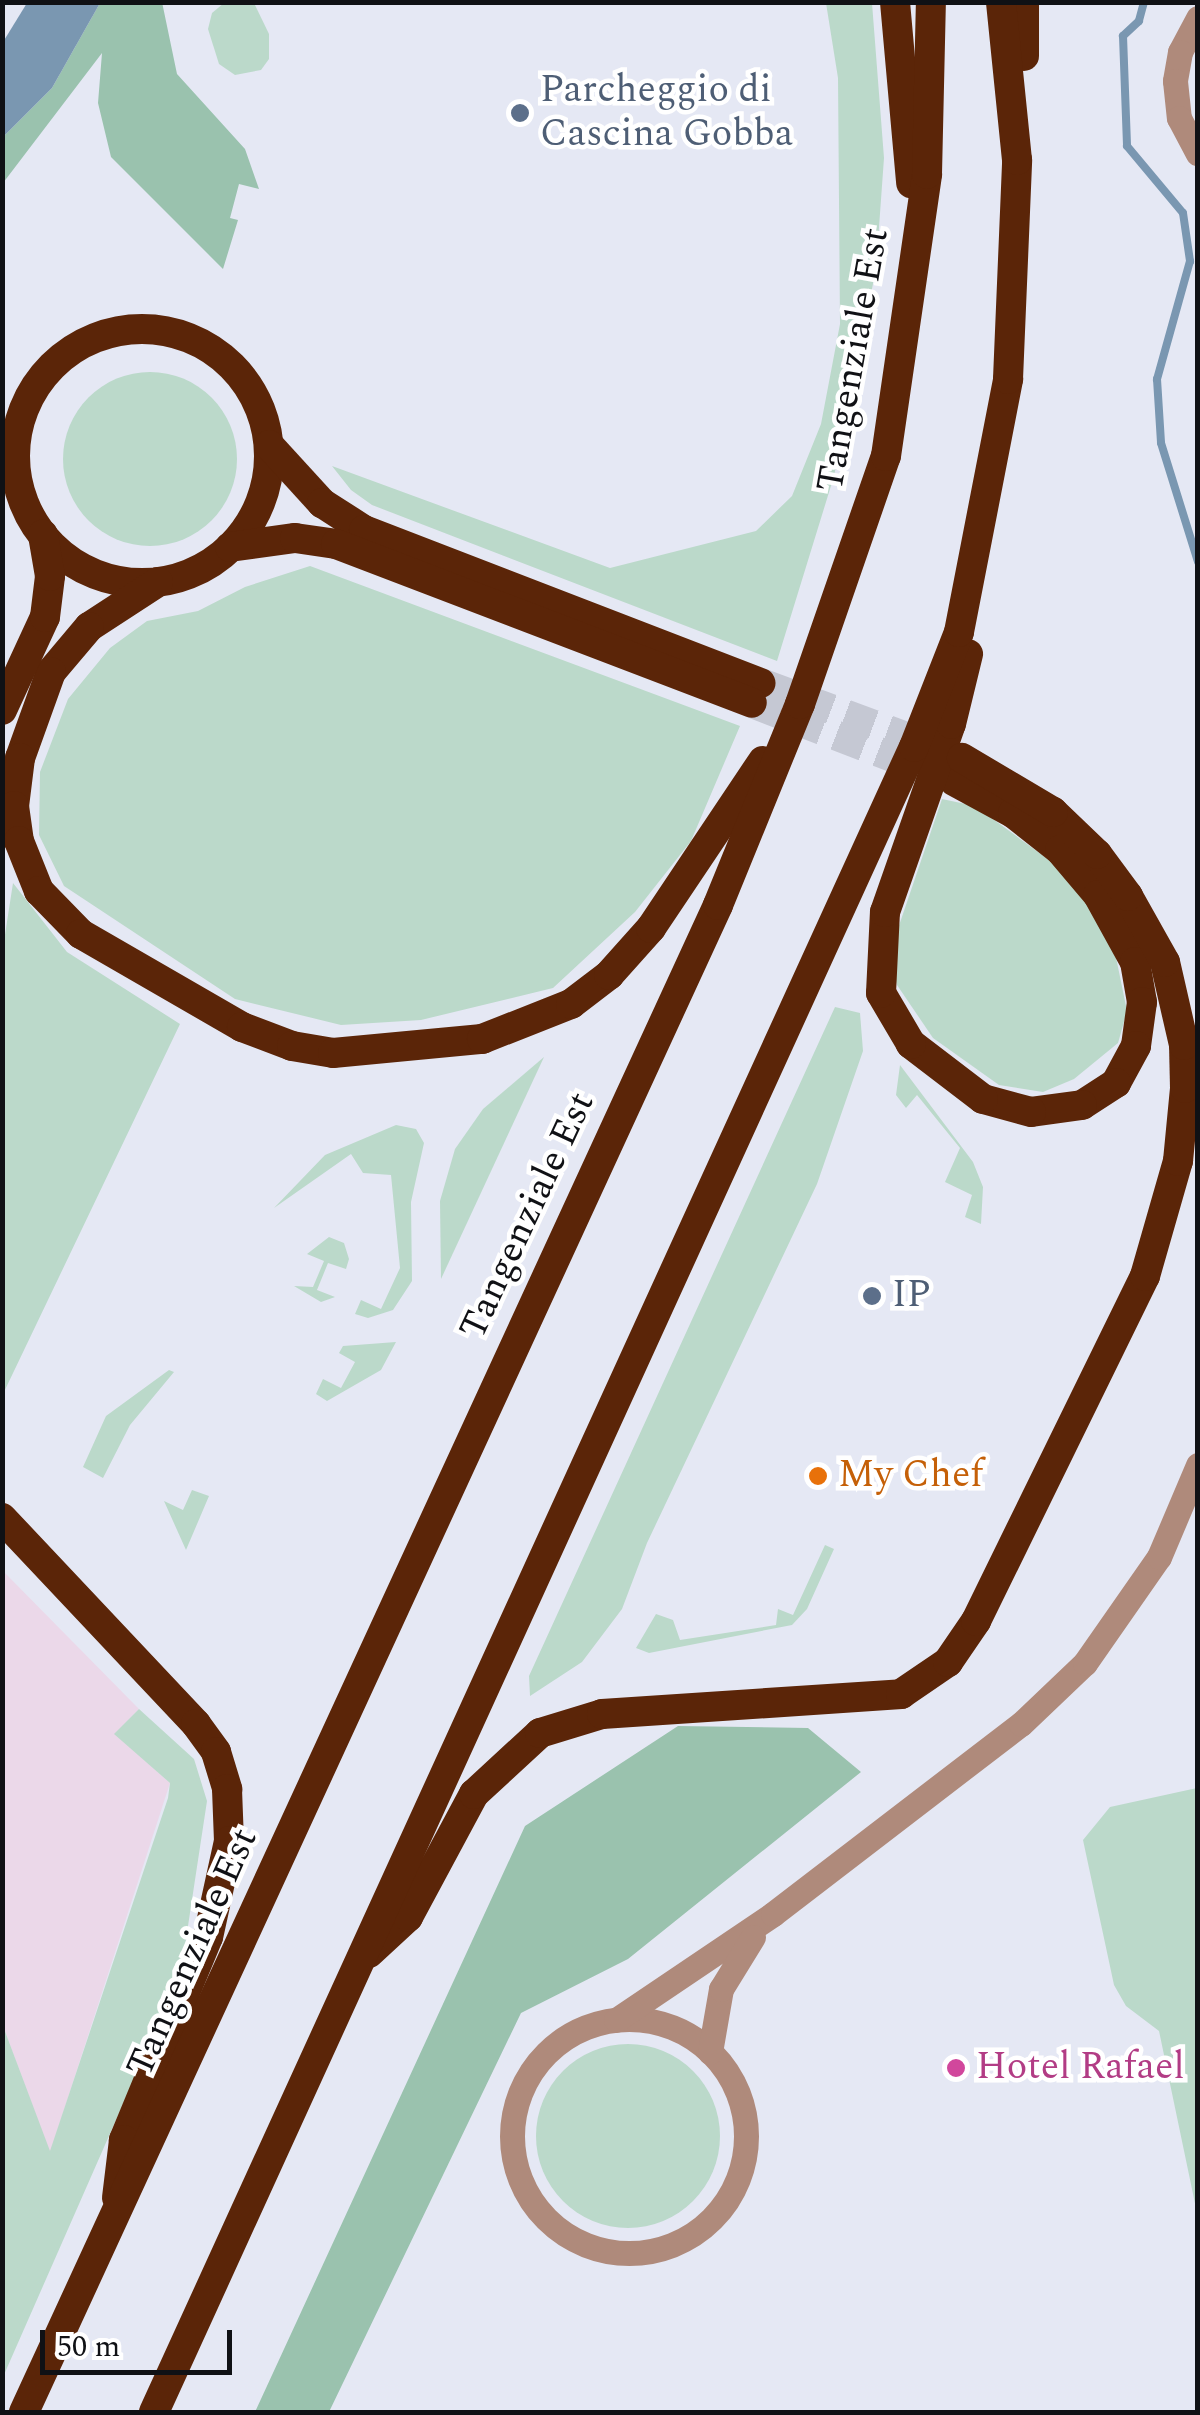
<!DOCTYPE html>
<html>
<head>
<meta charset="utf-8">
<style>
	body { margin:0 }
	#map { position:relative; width:1200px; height:2415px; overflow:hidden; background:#e5e8f4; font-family:Spectral,serif }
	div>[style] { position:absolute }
	.industrial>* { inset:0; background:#ebd8e9 }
	.green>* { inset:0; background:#bbd9ca }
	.round { border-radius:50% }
	.forest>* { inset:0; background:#9ac2ae }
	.water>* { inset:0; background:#7a97b1 }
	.stream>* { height:8px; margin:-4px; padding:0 4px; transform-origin:4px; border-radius:4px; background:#7a97b1 }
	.highway-tunnel>* { height:30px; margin-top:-15px; transform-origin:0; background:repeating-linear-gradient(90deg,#c5c8d3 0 30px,transparent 0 45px) }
	.minor>* { height:25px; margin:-12.5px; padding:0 12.5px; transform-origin:12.5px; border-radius:12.5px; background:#af8a7b }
	.minor>.ring { margin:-12.5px; padding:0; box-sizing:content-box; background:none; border:25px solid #af8a7b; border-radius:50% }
	.highway>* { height:30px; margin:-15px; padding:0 15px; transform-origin:15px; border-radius:15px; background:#5b2508 }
	.highway>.ring { margin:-15px; padding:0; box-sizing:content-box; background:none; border:30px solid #5b2508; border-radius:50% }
	.dots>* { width:28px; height:28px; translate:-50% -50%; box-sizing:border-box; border:5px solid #fff; border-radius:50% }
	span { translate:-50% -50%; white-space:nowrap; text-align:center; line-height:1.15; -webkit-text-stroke:9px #fff; paint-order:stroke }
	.service-label { font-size:38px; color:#4e5e75 }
	.left { translate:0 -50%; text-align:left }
	.street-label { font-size:38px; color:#101115 }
	.food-label { font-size:38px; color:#c56008 }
	.hotel-label { font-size:38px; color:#b23c85 }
	.frame { position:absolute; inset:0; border:5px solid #101115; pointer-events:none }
	.scale { position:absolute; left:40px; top:2330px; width:192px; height:45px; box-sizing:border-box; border:5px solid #101115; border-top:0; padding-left:12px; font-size:30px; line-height:35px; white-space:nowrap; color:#101115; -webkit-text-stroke:8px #fff; paint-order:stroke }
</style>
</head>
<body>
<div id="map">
	<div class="industrial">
		<div style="clip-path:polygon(3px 1571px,139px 1709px,115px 1734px,170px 1783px,50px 2153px,3px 2026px)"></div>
	</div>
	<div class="green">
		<div style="clip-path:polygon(254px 3px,269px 34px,269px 59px,261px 70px,235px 75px,219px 64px,208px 29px,212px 13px,224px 3px)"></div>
		<div style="clip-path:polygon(826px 3px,872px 3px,884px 158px,876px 269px,834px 476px,777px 661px,372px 505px,351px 490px,332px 466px,610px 568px,756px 531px,792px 496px,821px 424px,840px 324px,838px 78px)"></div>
		<div class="round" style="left:63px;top:372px;width:174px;height:174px"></div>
		<div style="clip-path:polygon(310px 566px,740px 726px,691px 841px,635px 912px,553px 988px,421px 1020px,341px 1025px,235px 999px,64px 886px,39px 835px,40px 772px,68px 699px,110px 648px,147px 621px,198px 611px,245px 587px)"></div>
		<div style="clip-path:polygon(942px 799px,975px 806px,1060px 868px,1111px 933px,1127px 1011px,1118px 1043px,1074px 1079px,1043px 1092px,999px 1085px,933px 1038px,897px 985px,889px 955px)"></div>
		<div style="clip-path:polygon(13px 883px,67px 952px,180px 1024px,3px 1394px,2px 954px)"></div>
		<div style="clip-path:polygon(835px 1007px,860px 1013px,863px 1051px,817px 1184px,647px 1543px,622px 1609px,582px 1662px,530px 1696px,529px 1676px)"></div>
		<div style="clip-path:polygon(544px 1057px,441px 1279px,440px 1201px,455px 1149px,483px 1109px)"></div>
		<div style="clip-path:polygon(900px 1065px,973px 1162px,983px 1187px,981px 1224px,965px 1217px,972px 1195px,945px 1182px,960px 1148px,917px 1095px,906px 1108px,896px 1095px)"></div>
		<div style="clip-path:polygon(396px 1125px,416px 1129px,424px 1143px,411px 1202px,412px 1281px,393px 1310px,368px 1318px,355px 1314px,361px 1300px,381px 1309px,400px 1268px,391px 1175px,363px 1173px,351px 1154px,274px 1208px,325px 1155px)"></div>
		<div style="clip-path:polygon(329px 1237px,344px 1243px,349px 1259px,346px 1269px,328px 1263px,317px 1290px,335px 1297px,321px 1302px,294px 1286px,313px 1287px,324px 1261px,307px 1254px)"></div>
		<div style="clip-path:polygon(396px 1342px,381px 1370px,327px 1401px,316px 1394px,323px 1379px,341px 1388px,355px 1362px,339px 1353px,343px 1346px)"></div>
		<div style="clip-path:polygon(169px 1370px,174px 1372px,130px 1425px,103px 1478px,83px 1467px,106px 1416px)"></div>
		<div style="clip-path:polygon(192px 1490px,209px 1496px,186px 1550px,164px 1501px,183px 1510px)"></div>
		<div style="clip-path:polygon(825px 1545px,834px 1549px,807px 1609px,792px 1625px,649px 1653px,636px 1648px,656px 1614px,673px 1620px,680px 1640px,776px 1625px,778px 1609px,793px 1615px)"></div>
		<div style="clip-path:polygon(139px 1709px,194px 1759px,207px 1801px,181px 1972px,3px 2377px,3px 2026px,50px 2151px,168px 1798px,170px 1783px,114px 1734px)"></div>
		<div style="clip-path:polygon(1197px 1788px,1198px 1788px,1197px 2213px,1159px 2031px,1126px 2006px,1114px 1985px,1083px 1840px,1110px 1807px)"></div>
		<div class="round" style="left:536px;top:2044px;width:184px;height:184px"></div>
	</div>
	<div class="forest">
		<div style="clip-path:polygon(162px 2px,177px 74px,245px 149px,259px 189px,239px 184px,230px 218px,238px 220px,223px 269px,111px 157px,98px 103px,102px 53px,3px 183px,3px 137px,52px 88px,100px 3px)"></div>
		<div style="clip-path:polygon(678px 1726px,808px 1728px,861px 1772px,628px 1959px,521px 2013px,329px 2412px,255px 2412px,525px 1826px)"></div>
	</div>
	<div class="water">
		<div style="clip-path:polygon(27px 3px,100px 3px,52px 88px,3px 137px,3px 42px)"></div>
	</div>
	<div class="stream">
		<div style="left:1144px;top:2px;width:20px;rotate:105deg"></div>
		<div style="left:1139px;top:21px;width:22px;rotate:137deg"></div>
		<div style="left:1123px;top:36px;width:110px;rotate:87.9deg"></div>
		<div style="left:1127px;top:146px;width:87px;rotate:50.1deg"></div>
		<div style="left:1183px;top:213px;width:49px;rotate:81.7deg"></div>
		<div style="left:1190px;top:261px;width:123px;rotate:105.6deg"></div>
		<div style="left:1157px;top:379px;width:64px;rotate:86.4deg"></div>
		<div style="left:1161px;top:443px;width:125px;rotate:72.7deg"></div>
	</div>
	<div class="highway-tunnel">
		<div style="left:761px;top:683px;width:192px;rotate:20.4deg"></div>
		<div style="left:752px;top:703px;width:192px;rotate:21.1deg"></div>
	</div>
	<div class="minor">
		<div style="left:1198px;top:18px;width:38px;rotate:118deg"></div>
		<div style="left:1180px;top:52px;width:29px;rotate:100deg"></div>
		<div style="left:1175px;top:81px;width:37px;rotate:84deg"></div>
		<div style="left:1179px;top:118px;width:40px;rotate:62deg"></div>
		<div class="ring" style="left:512px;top:2019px;width:209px;height:209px"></div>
		<div style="left:616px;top:2020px;width:189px;rotate:-34deg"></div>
		<div style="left:773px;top:1914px;width:312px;rotate:-37.5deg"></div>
		<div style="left:1021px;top:1724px;width:88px;rotate:-43.6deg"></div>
		<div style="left:1085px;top:1663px;width:129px;rotate:-55.1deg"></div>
		<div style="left:1159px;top:1557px;width:100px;rotate:-67deg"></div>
		<div style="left:710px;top:2052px;width:64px;rotate:-80.1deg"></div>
		<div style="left:721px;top:1989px;width:61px;rotate:-58.4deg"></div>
	</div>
	<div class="highway">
		<div style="left:895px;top:2px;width:182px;rotate:84.9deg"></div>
		<div style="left:1024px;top:56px;width:54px;rotate:-90deg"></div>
		<div class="ring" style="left:15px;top:329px;width:224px;height:224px"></div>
		<div style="left:269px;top:445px;width:79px;rotate:47.6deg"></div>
		<div style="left:322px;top:503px;width:50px;rotate:32.7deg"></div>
		<div style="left:364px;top:530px;width:425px;rotate:21.1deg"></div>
		<div style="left:230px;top:547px;width:66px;rotate:-7.9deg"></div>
		<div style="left:295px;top:538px;width:41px;rotate:8.3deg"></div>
		<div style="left:336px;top:544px;width:445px;rotate:20.9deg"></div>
		<div style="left:158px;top:582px;width:82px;rotate:146.9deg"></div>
		<div style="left:89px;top:627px;width:59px;rotate:130.2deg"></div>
		<div style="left:51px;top:672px;width:91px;rotate:109.8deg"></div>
		<div style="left:20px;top:758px;width:48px;rotate:97.1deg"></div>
		<div style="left:14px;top:806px;width:35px;rotate:82deg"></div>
		<div style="left:19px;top:841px;width:54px;rotate:68.2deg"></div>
		<div style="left:39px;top:891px;width:60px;rotate:45.7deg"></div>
		<div style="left:81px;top:934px;width:186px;rotate:30deg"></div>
		<div style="left:242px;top:1027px;width:53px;rotate:20.8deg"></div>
		<div style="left:292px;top:1046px;width:42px;rotate:9.7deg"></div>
		<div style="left:333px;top:1053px;width:150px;rotate:-5.4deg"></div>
		<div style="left:482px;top:1039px;width:96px;rotate:-21.5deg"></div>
		<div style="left:571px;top:1004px;width:48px;rotate:-37.3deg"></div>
		<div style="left:609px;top:975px;width:63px;rotate:-48.2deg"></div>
		<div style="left:651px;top:928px;width:201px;rotate:-56.2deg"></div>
		<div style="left:2px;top:710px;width:102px;rotate:-65.2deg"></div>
		<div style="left:45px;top:617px;width:41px;rotate:-83deg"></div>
		<div style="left:50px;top:576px;width:42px;rotate:-99.7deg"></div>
		<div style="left:954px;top:781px;width:67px;rotate:28.5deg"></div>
		<div style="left:1013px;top:813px;width:60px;rotate:38.2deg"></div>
		<div style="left:1060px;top:850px;width:59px;rotate:49.8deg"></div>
		<div style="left:1098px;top:895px;width:77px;rotate:61.1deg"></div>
		<div style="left:1135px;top:962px;width:41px;rotate:80.1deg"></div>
		<div style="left:1142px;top:1002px;width:44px;rotate:97.8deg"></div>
		<div style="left:1136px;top:1046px;width:42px;rotate:118.4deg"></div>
		<div style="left:1116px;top:1083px;width:40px;rotate:147.1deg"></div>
		<div style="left:1082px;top:1105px;width:51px;rotate:172.2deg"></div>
		<div style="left:1031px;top:1112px;width:50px;rotate:-164.8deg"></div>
		<div style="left:983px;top:1099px;width:91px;rotate:-142.6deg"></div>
		<div style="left:911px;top:1044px;width:59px;rotate:-120.5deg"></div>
		<div style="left:881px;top:993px;width:81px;rotate:-87.2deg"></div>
		<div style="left:885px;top:912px;width:199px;rotate:-70.7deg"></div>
		<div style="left:951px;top:724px;width:72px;rotate:-76.3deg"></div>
		<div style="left:2px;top:1518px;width:283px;rotate:46.7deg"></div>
		<div style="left:196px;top:1724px;width:34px;rotate:54deg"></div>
		<div style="left:216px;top:1752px;width:39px;rotate:73deg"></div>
		<div style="left:227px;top:1789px;width:52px;rotate:87.8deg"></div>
		<div style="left:229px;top:1841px;width:98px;rotate:102.3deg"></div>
		<div style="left:208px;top:1937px;width:220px;rotate:112.5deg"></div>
		<div style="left:124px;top:2140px;width:58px;rotate:96.9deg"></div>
		<div style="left:369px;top:1953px;width:53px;rotate:-42.7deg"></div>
		<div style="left:408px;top:1917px;width:140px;rotate:-61.8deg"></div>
		<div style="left:474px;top:1794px;width:90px;rotate:-42.7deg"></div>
		<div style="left:540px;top:1733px;width:65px;rotate:-17deg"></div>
		<div style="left:602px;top:1714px;width:300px;rotate:-3.8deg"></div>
		<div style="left:901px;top:1694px;width:57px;rotate:-34.2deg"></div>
		<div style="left:948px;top:1662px;width:50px;rotate:-55.7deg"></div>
		<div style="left:976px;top:1621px;width:384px;rotate:-63.9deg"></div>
		<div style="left:1145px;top:1276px;width:120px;rotate:-74deg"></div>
		<div style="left:1178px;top:1161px;width:73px;rotate:-84.5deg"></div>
		<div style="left:1185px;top:1088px;width:43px;rotate:-91.3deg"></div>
		<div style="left:1184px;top:1045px;width:85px;rotate:-102.9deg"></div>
		<div style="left:1165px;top:962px;width:76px;rotate:-119.3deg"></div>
		<div style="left:1128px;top:896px;width:52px;rotate:-126.4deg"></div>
		<div style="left:1097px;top:854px;width:61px;rotate:-136.3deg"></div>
		<div style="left:1053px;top:812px;width:106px;rotate:-149.3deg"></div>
		<div style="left:24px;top:2412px;width:1659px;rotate:-65.27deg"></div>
		<div style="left:718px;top:905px;width:217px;rotate:-67.8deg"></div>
		<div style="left:800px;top:704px;width:262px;rotate:-70.9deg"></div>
		<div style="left:886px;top:456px;width:285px;rotate:-81.7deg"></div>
		<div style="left:927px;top:174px;width:172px;rotate:-88.7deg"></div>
		<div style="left:154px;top:2412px;width:1830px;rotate:-65.47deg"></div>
		<div style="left:914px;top:747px;width:123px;rotate:-68.6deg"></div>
		<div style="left:959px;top:632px;width:258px;rotate:-79deg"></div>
		<div style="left:1008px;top:379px;width:219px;rotate:-87.6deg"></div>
		<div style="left:1017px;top:160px;width:159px;rotate:-95.8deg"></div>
	</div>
	<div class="dots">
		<div style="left:520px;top:113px;background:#5c6f8a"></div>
		<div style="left:872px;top:1296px;background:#5c6f8a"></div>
		<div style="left:818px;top:1476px;background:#e8710a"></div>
		<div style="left:956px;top:2068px;background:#d1479c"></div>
	</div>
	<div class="service-label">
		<span class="left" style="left:540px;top:113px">Parcheggio di<br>Cascina Gobba</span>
		<span class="left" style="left:892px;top:1296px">IP</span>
	</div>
	<div class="street-label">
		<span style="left:854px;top:360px;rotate:-80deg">Tangenziale Est</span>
		<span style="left:528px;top:1216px;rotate:-65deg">Tangenziale Est</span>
		<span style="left:193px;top:1953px;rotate:-66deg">Tangenziale Est</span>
	</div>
	<div class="food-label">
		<span class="left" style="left:838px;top:1476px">My Chef</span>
	</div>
	<div class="hotel-label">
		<span class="left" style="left:976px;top:2068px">Hotel Rafael</span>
	</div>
	<div class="frame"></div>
	<div class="scale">50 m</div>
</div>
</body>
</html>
